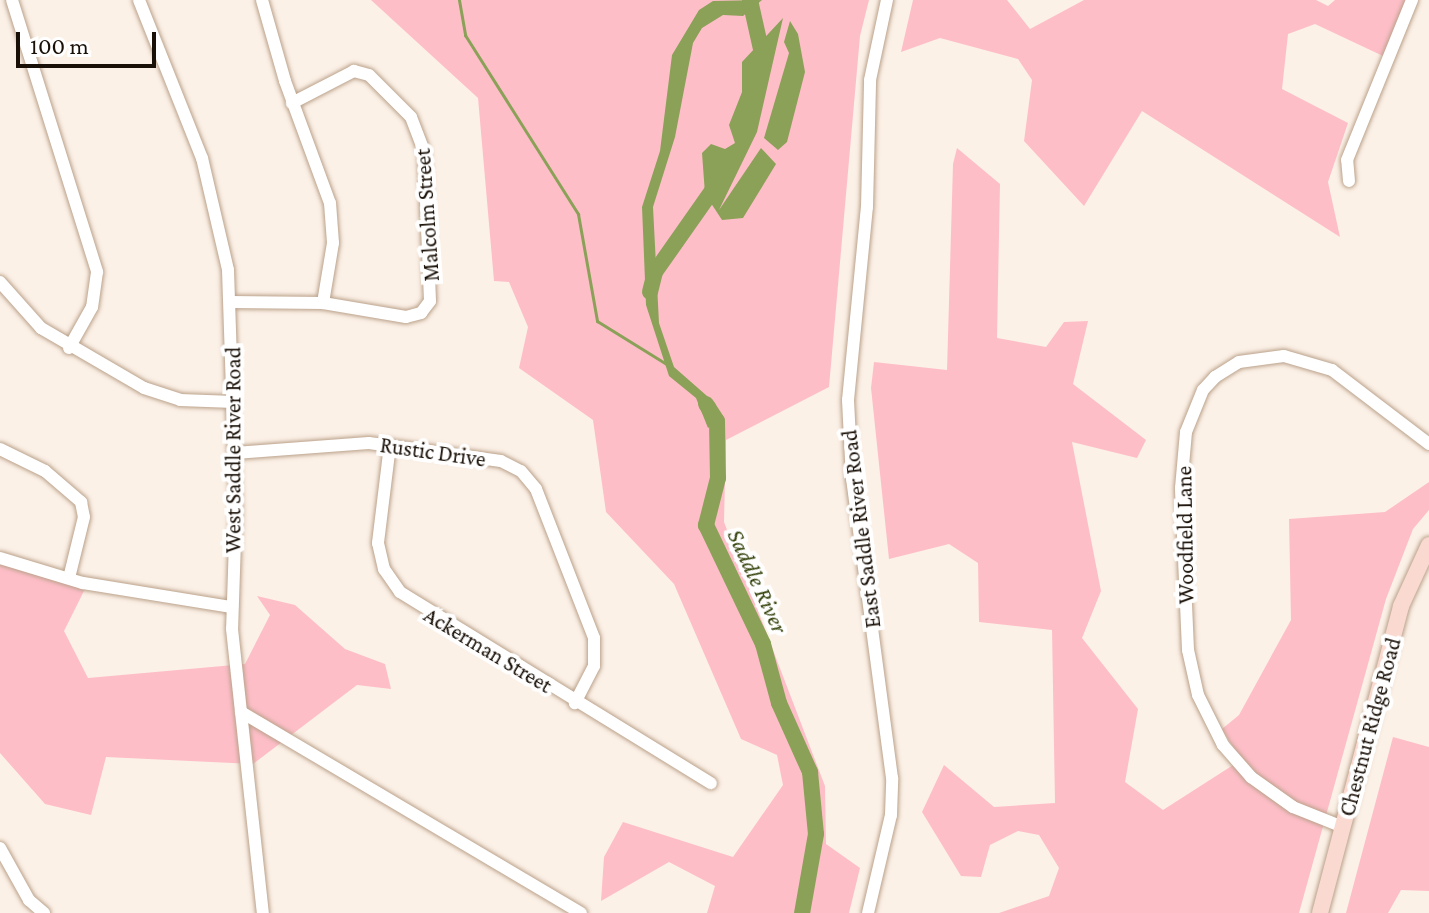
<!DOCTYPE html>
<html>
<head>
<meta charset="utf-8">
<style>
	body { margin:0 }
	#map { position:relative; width:1429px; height:913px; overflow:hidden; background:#fcf1e7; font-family:"Crimson Pro",serif }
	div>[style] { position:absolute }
	.green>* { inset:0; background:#febec8 }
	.water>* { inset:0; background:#8ba158 }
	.stream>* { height:3px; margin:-1.5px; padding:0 1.5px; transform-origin:1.5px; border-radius:1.5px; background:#8ba158 }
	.river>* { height:16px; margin:-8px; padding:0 8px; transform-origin:8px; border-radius:8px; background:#8ba158 }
	.roads { filter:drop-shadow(0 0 2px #baa18a) drop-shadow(0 0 2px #baa18a) }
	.minor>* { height:12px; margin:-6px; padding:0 6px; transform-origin:6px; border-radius:6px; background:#fff }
	.major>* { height:16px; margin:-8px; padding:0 8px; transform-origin:8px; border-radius:8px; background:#fad9d0 }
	span { translate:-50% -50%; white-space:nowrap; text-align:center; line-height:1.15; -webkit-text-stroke:8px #fff; paint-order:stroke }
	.street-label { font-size:22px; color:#191007 }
	.water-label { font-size:24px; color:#35430c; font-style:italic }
	.scale { position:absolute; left:16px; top:32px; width:140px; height:36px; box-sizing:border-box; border:4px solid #191007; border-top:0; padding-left:10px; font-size:24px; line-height:28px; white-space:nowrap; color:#191007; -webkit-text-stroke:6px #fff; paint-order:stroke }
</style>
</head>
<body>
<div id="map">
	<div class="green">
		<div style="clip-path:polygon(371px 0,869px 0,860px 36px,829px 387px,726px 440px,724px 522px,825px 786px,826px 844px,860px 868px,849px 913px,707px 913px,715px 886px,669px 862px,601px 901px,604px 857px,623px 822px,733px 857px,783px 785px,777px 755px,741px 739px,674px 584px,606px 512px,593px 420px,519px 368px,528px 327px,509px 282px,494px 281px,478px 98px)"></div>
		<div style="clip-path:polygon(913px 0,1007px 0,1030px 29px,1084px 0,1316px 0,1328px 6px,1335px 0,1409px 0,1383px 56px,1315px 24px,1288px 34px,1282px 89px,1348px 123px,1328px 182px,1340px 237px,1142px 111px,1084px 206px,1024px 141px,1032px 80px,1018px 59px,940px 38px,901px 52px)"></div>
		<div style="clip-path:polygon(957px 148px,1000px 184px,997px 338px,1046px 347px,1064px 322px,1088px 321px,1073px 384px,1146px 440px,1137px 458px,1072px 442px,1101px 591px,1082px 638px,1138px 709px,1125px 782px,1163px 810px,1241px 760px,1222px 729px,1239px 715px,1291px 620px,1289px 519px,1385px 512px,1429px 482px,1429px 510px,1413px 529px,1386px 599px,1299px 913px,999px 913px,1049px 896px,1059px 868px,1039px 835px,1018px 831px,990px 845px,981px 877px,961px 876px,922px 812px,944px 765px,994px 807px,1055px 803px,1052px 630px,979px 622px,978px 563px,949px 544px,889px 559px,871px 388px,874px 362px,947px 370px,953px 164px)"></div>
		<div style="clip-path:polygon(0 562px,85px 589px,64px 631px,88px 678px,245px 664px,270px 615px,257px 596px,295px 605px,345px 649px,385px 664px,391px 689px,357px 685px,253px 764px,106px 757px,91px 815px,45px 804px,0 753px)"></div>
		<div style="clip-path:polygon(1393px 737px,1429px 747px,1429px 891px,1401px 890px,1388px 913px,1346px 913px)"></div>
	</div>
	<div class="water">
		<div style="clip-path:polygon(762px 0,743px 16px,723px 15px,702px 28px,693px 43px,675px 137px,653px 207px,659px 323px,674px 367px,715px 403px,720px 418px,708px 428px,696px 398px,669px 376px,646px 305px,642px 207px,660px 151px,672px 55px,699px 10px,713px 1px)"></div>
		<div style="clip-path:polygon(783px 18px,757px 132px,719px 210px,761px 148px,776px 164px,743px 218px,722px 220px,705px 194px,702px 153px,711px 144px,725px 149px,735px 143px,729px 125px,742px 92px,742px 62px)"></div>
		<div style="clip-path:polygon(790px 21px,798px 34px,805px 72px,787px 142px,778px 150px,764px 138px,789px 53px,784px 42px)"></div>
	</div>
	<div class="stream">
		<div style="left:459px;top:0;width:36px;rotate:80deg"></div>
		<div style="left:465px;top:35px;width:212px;rotate:57.7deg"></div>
		<div style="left:578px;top:214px;width:109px;rotate:79.9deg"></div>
		<div style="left:597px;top:321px;width:84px;rotate:31.8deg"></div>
	</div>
	<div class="river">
		<div style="left:750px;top:0;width:59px;rotate:77.4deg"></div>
		<div style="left:650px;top:292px;width:21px;rotate:-76deg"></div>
		<div style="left:655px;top:272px;width:111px;rotate:-54.9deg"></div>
		<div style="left:706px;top:404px;width:20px;rotate:57deg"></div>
		<div style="left:717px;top:421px;width:57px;rotate:89deg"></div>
		<div style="left:718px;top:478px;width:49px;rotate:104.3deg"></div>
		<div style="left:706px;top:525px;width:132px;rotate:64.4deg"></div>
		<div style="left:763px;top:644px;width:61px;rotate:74.8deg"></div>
		<div style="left:779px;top:703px;width:76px;rotate:65.8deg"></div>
		<div style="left:810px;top:772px;width:62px;rotate:84.5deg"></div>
		<div style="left:816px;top:834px;width:80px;rotate:100deg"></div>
	</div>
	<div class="roads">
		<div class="minor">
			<div style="left:12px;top:0;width:285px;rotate:72.6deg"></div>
			<div style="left:97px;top:272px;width:35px;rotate:98deg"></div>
			<div style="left:92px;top:307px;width:47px;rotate:119.3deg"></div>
			<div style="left:139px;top:0;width:170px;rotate:68.3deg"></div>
			<div style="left:202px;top:158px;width:115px;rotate:76.9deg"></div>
			<div style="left:228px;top:270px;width:241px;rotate:88.1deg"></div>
			<div style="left:236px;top:511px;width:118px;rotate:91.9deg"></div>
			<div style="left:232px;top:629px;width:286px;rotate:83.8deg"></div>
			<div style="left:262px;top:0;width:84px;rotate:74.1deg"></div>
			<div style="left:285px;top:81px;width:130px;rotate:69.8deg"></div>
			<div style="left:330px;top:203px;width:40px;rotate:85.7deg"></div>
			<div style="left:333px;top:243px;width:61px;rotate:99.5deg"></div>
			<div style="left:1349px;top:181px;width:21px;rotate:-95deg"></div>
			<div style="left:1347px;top:160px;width:173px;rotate:-67.9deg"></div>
			<div style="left:0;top:282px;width:62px;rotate:48.3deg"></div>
			<div style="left:41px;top:328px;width:119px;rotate:30.2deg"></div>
			<div style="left:144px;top:388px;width:38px;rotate:18deg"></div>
			<div style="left:180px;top:400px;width:54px;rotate:2.1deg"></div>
			<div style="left:231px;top:302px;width:92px;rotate:0.6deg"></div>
			<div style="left:323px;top:303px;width:84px;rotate:9.6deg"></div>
			<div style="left:406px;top:317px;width:16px;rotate:-15deg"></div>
			<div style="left:421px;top:313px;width:15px;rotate:-53deg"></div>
			<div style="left:430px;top:301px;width:150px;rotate:-92.3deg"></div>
			<div style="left:424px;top:151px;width:36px;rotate:-111deg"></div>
			<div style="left:411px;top:117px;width:59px;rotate:-135deg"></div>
			<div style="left:369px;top:75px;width:16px;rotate:-165deg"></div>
			<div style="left:354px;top:71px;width:70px;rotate:152.7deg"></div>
			<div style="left:390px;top:445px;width:99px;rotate:97deg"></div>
			<div style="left:378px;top:543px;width:27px;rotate:77deg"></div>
			<div style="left:384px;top:569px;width:28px;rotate:55deg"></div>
			<div style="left:400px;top:592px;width:365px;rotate:31.6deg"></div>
			<div style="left:0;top:449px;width:50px;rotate:26.1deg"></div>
			<div style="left:45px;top:471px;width:48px;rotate:40.7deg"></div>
			<div style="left:81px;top:502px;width:15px;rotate:79deg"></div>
			<div style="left:84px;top:517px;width:63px;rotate:103.8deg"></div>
			<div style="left:235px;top:453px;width:134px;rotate:-4.3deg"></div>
			<div style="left:369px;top:443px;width:133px;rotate:7.8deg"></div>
			<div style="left:501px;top:461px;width:22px;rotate:27deg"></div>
			<div style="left:521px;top:471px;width:23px;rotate:50deg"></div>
			<div style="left:536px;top:489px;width:160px;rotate:68.7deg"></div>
			<div style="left:594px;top:638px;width:28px;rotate:90deg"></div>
			<div style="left:594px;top:666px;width:42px;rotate:117.2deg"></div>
			<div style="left:0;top:558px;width:87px;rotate:16.8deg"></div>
			<div style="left:83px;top:583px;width:151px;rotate:9.2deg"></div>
			<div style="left:241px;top:712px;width:395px;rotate:30.6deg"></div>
			<div style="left:1343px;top:827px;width:54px;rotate:-158.2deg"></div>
			<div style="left:1293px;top:807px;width:52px;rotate:-144.5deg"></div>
			<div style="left:1251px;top:777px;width:43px;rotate:-131.2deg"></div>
			<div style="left:1223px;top:745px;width:56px;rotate:-116.6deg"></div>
			<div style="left:1198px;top:695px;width:46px;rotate:-102.5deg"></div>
			<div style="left:1188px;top:650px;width:162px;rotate:-92.5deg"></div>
			<div style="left:1181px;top:488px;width:56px;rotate:-84.9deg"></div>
			<div style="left:1186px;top:432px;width:45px;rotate:-68deg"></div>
			<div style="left:1203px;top:390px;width:18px;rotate:-47deg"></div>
			<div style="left:1215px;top:377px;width:28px;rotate:-32deg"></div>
			<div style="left:1239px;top:362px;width:45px;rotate:-7.6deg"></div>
			<div style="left:1284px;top:356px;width:50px;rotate:16.3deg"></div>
			<div style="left:1332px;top:370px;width:122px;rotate:37.3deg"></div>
			<div style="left:0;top:848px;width:60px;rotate:60.9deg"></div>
			<div style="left:29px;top:900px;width:20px;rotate:41deg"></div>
			<div style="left:868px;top:913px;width:101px;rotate:-76.8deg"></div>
			<div style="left:891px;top:815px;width:37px;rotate:-88deg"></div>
			<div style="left:892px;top:778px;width:302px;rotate:-97.6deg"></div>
			<div style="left:852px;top:479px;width:79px;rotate:-92.9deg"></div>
			<div style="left:848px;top:400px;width:194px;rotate:-84.4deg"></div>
			<div style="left:867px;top:207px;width:127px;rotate:-88.6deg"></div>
			<div style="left:870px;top:80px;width:82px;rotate:-78deg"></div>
		</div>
		<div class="major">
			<div style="left:1320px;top:913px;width:318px;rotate:-75.2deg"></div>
			<div style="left:1401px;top:606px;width:67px;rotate:-65.3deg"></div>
		</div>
	</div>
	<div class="street-label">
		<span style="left:427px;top:215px;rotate:-94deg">Malcolm Street</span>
		<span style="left:233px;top:450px;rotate:-90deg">West Saddle River Road</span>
		<span style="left:433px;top:452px;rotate:8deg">Rustic Drive</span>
		<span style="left:861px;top:529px;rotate:-97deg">East Saddle River Road</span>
		<span style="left:1185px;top:535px;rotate:-91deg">Woodfield Lane</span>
		<span style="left:488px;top:650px;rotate:31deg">Ackerman Street</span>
		<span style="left:1370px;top:727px;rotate:-75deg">Chestnut Ridge Road</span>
	</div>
	<div class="water-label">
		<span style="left:758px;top:581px;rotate:65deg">Saddle River</span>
	</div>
	<div class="scale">100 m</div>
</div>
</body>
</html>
